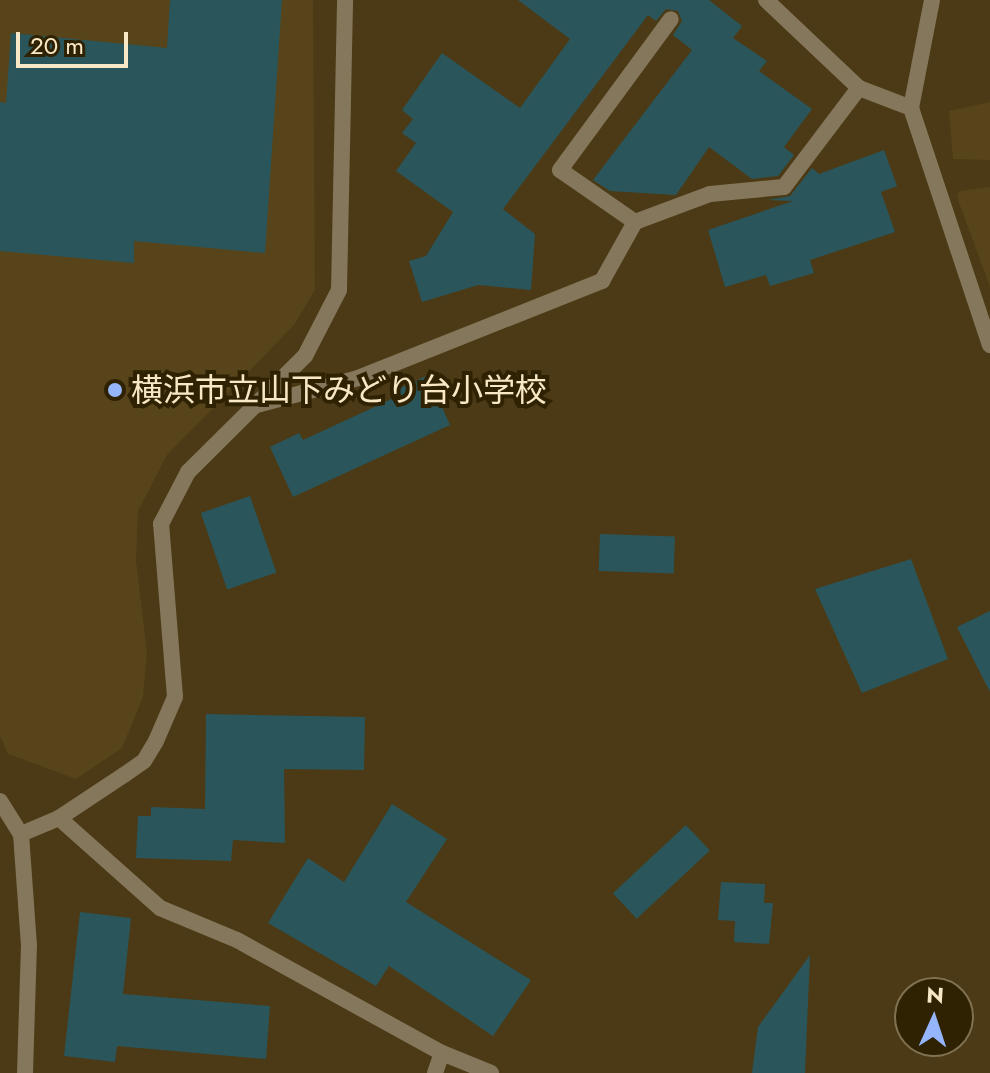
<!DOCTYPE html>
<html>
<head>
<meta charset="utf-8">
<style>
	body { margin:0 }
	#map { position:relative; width:990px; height:1073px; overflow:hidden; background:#4b3a15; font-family:Jost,"Noto Sans JP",sans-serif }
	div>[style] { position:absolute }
	.built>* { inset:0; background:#57441a }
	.building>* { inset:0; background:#2a565b; transform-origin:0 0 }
	.minor>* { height:16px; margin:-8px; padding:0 8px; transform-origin:8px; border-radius:8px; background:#85775b }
	.tertiary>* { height:16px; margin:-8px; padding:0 8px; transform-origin:8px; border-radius:8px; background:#85775b }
	.dots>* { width:22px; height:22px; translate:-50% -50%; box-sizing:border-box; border:4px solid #2f2203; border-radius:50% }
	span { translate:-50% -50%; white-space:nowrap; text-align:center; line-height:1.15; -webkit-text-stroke:8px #2f2203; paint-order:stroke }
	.poi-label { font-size:32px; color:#f9e8c5 }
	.left { translate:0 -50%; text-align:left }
	.north { position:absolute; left:894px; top:977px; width:80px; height:80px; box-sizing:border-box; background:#2f2203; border:2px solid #807151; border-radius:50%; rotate:3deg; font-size:22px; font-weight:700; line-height:32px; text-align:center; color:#f9e8c5 }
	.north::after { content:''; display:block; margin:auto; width:28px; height:36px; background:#95b6fd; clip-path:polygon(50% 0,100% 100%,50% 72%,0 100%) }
	.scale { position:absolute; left:16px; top:32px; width:112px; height:36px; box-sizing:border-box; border:4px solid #f9e8c5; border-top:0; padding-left:10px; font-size:24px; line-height:28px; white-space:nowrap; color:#f9e8c5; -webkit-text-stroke:6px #2f2203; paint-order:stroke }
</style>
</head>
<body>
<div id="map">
	<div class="built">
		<div style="clip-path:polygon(0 0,313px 0,315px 290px,294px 325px,167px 455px,138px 511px,136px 561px,147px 653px,143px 697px,122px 748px,76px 779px,8px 754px,0 736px)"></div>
		<div style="clip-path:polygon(990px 102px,990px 160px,953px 159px,949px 111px)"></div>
		<div style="clip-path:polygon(990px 187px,990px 287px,957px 197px,959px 191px)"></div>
	</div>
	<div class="building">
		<div style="clip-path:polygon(170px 0,282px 0,265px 253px,134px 241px,134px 263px,0 251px,0 102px,6px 103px,11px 33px,167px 48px)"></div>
		<div style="clip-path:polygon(518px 0,709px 0,742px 26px,733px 38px,767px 61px,759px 71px,812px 109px,784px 147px,794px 155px,778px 176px,752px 179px,709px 147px,676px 195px,610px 191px,593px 180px,692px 50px,673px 35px,682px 21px,678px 11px,666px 9px,656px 21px,648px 15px,503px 209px,535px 234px,531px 290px,478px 285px,422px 302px,409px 261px,426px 256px,453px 212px,396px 171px,416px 143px,402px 133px,413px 119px,402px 110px,442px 53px,520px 108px,570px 39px)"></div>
		<div style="clip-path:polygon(884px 150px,897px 186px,881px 192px,895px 232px,810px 260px,814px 273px,770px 286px,766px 275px,725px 287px,708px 230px,793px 201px,768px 200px,790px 196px,812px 168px,819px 174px)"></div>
		<div style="clip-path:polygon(428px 375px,450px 425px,293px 497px,270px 447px,299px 433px,303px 440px,396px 397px,394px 391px)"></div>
		<div style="left:250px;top:496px;width:81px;height:52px;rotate:71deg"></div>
		<div style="left:600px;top:534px;width:75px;height:37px;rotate:2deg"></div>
		<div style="clip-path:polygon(911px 559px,948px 659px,862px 693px,815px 589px)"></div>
		<div style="clip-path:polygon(990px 611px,990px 692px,957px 627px)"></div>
		<div style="clip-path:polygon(206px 714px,365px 717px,364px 770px,284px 769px,285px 843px,233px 840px,231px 861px,136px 858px,138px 816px,151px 816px,151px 807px,205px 809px)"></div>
		<div style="clip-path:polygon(392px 804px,447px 839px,406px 902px,531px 980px,493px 1036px,389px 966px,376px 986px,268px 923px,308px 858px,344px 882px)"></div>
		<div style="left:686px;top:825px;width:35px;height:100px;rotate:47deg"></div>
		<div style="clip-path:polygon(721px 882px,765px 884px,764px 903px,773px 903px,769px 944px,734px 942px,735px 921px,718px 920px)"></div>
		<div style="clip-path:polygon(80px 912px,131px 918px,123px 994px,270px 1006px,266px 1059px,117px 1046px,115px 1062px,64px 1056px)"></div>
		<div style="clip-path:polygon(810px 955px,805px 1073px,752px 1073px,758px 1027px)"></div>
	</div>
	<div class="minor">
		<div style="left:635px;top:222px;width:91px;rotate:-145.3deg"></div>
		<div style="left:560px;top:170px;width:187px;rotate:-53.7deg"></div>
		<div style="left:253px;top:406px;width:109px;rotate:-14.9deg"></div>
		<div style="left:358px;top:378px;width:263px;rotate:-21.7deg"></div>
		<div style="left:602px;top:281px;width:68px;rotate:-60.8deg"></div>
		<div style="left:635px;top:222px;width:80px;rotate:-20.5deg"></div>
		<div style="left:710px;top:194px;width:74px;rotate:-5.4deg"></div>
		<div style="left:784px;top:187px;width:124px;rotate:-52.9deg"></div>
		<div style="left:59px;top:818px;width:135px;rotate:41.7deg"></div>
		<div style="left:160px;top:908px;width:83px;rotate:22.6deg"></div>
		<div style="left:237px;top:940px;width:234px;rotate:28.9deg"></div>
		<div style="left:442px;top:1053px;width:53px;rotate:22.2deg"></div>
		<div style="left:21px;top:834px;width:41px;rotate:-22.8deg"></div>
		<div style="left:59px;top:818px;width:78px;rotate:-33.5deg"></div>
		<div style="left:124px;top:775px;width:24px;rotate:-35deg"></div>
		<div style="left:144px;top:761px;width:23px;rotate:-59deg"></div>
		<div style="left:156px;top:741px;width:48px;rotate:-66.6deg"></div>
		<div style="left:175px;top:697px;width:174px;rotate:-94.6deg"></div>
		<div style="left:161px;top:524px;width:59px;rotate:-62.6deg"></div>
		<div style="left:188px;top:472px;width:165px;rotate:-44.8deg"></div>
		<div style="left:305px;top:356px;width:74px;rotate:-62.7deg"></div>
		<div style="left:339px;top:290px;width:290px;rotate:-88.8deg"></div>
		<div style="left:435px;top:1073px;width:21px;rotate:-71deg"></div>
	</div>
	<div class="tertiary">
		<div style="left:766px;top:0;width:128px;rotate:43.4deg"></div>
		<div style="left:859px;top:88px;width:56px;rotate:21deg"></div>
		<div style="left:932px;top:0;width:110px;rotate:101deg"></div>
		<div style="left:911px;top:108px;width:250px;rotate:71.6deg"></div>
		<div style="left:0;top:801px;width:39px;rotate:58deg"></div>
		<div style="left:21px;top:834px;width:111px;rotate:85.9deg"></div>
		<div style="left:29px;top:945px;width:128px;rotate:91.8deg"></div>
	</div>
	<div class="dots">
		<div style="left:115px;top:390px;background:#95b6fd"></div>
	</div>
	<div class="poi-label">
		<span class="left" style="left:131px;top:390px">横浜市立山下みどり台小学校</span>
	</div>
	<div class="north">N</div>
	<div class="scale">20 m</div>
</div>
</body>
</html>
